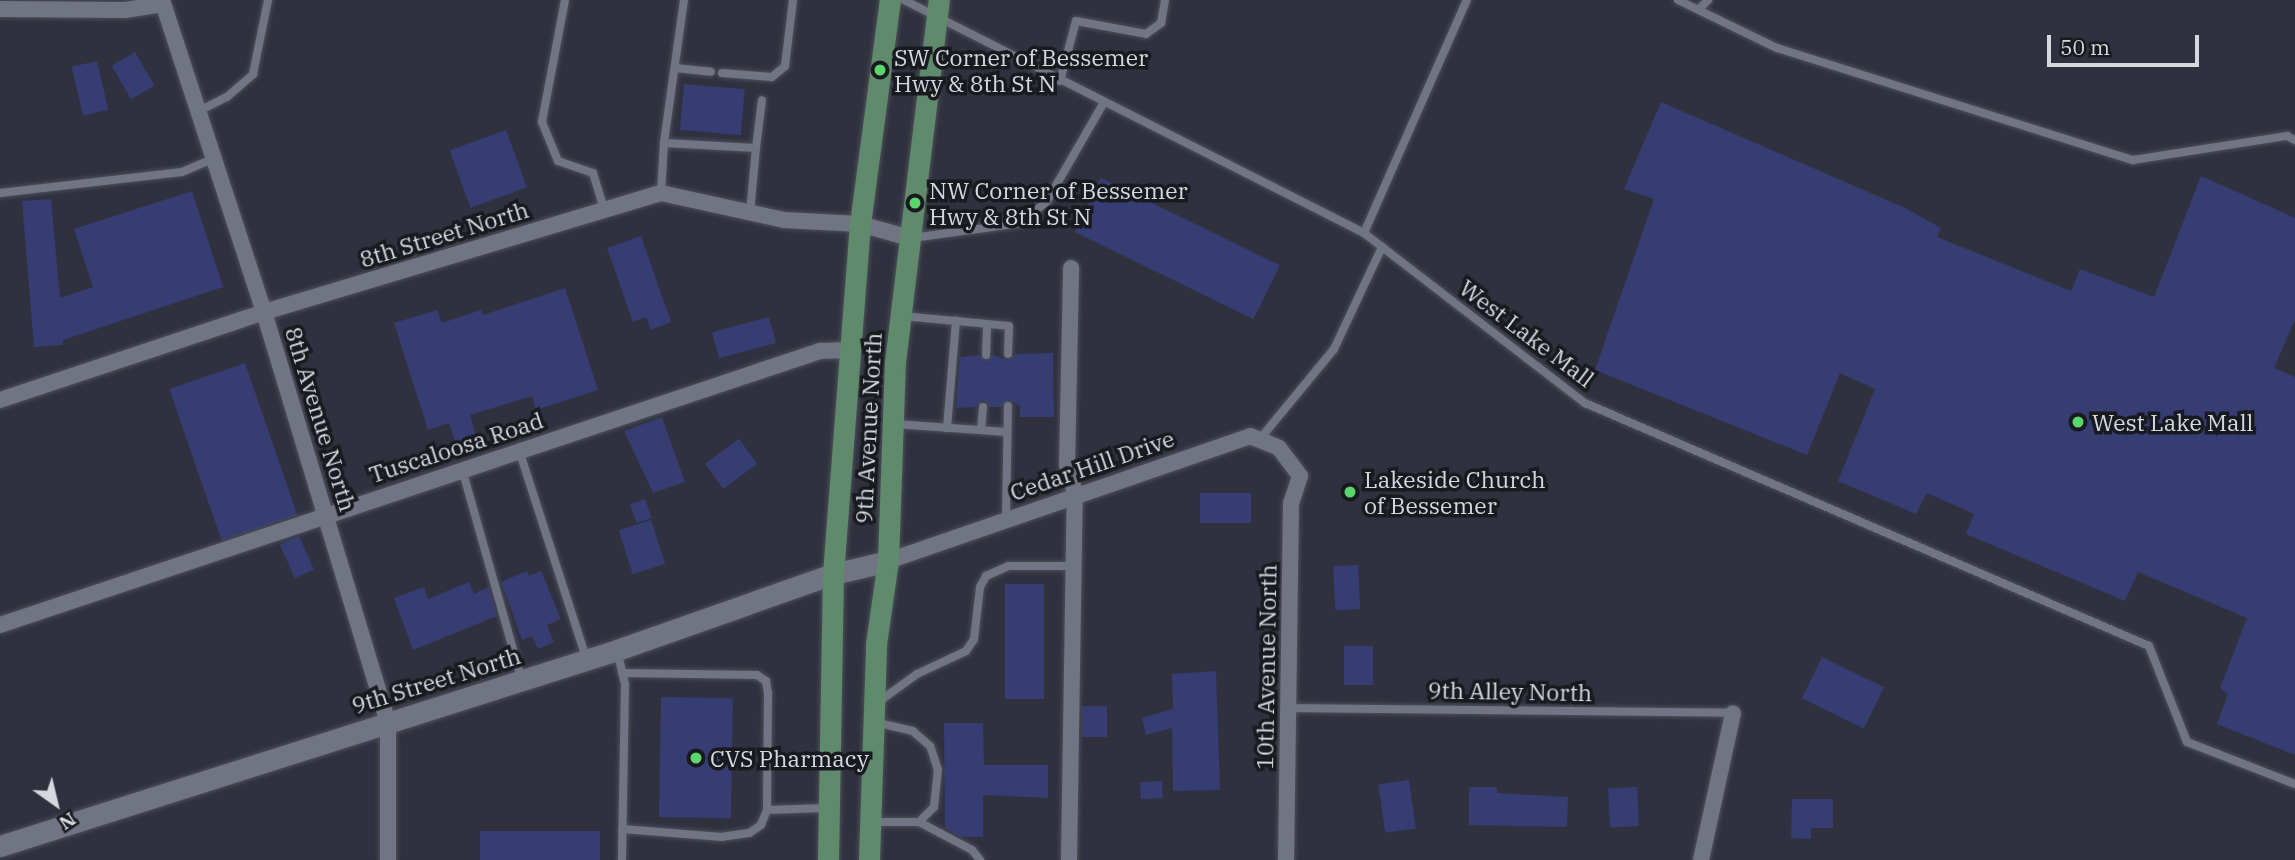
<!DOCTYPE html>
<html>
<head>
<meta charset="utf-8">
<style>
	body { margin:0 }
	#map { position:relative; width:2295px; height:860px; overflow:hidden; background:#2f323e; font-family:"IBM Plex Serif",serif }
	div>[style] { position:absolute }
	.building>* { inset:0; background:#353d72; transform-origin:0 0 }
	.roads { filter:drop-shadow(0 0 2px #4c4f58) drop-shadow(0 0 2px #4c4f58) }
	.service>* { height:8px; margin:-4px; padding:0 4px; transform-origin:4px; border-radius:4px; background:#717482 }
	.minor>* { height:16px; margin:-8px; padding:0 8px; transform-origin:8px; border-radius:8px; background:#717482 }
	.tertiary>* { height:21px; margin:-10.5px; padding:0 10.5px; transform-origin:10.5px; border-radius:10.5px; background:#717482 }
	.primary>* { height:21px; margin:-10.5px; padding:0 10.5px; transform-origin:10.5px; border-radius:10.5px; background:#5f8a6b }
	.dots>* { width:19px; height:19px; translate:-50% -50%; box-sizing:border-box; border:4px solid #191a1f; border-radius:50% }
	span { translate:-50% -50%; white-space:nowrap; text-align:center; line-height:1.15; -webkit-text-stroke:7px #191a1f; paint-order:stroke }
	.poi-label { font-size:23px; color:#d6d8df }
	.left { translate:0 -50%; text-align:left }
	.street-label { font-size:23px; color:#d6d8df }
	.north { position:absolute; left:21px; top:769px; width:70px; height:70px; -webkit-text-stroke:5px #191a1f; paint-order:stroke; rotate:146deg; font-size:19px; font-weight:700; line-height:28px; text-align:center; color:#d6d8df }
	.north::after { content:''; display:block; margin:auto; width:24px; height:32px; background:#d6d8df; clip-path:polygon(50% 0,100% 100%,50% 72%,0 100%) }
	.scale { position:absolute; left:2047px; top:35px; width:152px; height:32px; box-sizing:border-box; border:4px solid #d6d8df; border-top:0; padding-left:9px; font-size:21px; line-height:24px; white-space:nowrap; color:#d6d8df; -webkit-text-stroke:5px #191a1f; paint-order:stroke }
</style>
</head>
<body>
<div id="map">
	<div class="building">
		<div style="left:135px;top:52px;width:39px;height:27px;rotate:60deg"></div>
		<div style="left:97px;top:61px;width:50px;height:26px;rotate:77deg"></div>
		<div style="left:684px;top:84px;width:61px;height:46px;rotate:5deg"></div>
		<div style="clip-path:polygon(1661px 102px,1905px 208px,1941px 228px,1937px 237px,2071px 291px,2080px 269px,2154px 297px,2201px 176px,2295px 218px,2295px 320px,2274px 368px,2295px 377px,2295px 755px,2217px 724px,2228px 694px,2220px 688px,2247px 618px,2138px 572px,2125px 601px,1966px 534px,1974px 514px,1927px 493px,1916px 514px,1838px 481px,1875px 389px,1840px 373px,1807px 455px,1595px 370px,1654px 199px,1624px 189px)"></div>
		<div style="left:506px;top:130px;width:61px;height:60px;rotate:70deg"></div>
		<div style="left:1101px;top:178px;width:199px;height:60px;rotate:26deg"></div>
		<div style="clip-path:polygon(192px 191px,223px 287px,63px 340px,63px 345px,34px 347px,22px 201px,51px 199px,60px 298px,93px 287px,74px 229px)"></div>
		<div style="clip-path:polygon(641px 236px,671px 322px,651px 330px,646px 317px,633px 322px,607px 248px)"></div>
		<div style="clip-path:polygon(565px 288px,598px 390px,536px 410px,532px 396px,470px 415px,481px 451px,460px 457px,449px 423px,428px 430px,394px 323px,437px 310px,442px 323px,481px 310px,483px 315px)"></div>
		<div style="left:769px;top:317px;width:27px;height:59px;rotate:75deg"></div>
		<div style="clip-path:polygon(1053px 353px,1054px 417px,1020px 417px,1020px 406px,1009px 400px,1001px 407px,989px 407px,983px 400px,976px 407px,956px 408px,960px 357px,979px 355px,986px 361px,993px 355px,1008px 360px,1015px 354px)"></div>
		<div style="left:245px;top:363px;width:161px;height:80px;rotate:71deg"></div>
		<div style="clip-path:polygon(662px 417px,685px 482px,653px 493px,624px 431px)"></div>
		<div style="left:739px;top:439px;width:31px;height:42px;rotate:54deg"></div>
		<div style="left:1200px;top:493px;width:51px;height:30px"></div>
		<div style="left:645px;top:499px;width:20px;height:16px;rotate:70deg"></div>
		<div style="left:651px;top:520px;width:46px;height:34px;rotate:72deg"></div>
		<div style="left:299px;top:536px;width:37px;height:21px;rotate:66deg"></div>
		<div style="left:1358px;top:565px;width:44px;height:25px;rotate:87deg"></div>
		<div style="clip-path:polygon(527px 571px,529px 576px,541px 571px,561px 619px,547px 625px,554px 642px,538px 649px,532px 636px,522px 640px,501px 582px)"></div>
		<div style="clip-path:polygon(469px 582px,474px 594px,489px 587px,497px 616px,413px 650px,394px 598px,424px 587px,428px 599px)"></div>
		<div style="left:1005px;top:584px;width:39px;height:115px"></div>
		<div style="left:1344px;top:646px;width:29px;height:39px"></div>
		<div style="left:1822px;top:657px;width:69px;height:46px;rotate:26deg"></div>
		<div style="clip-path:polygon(1216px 671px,1220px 790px,1173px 791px,1172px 728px,1146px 735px,1142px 718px,1173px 709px,1172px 674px)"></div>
		<div style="left:661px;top:697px;width:72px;height:120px;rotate:1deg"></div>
		<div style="left:1082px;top:706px;width:25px;height:31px"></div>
		<div style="clip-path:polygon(944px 723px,983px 723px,984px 765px,1048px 765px,1048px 798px,983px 795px,983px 837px,961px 837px,945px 828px)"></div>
		<div style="left:1409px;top:780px;width:49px;height:31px;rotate:82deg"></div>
		<div style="left:1162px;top:781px;width:17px;height:22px;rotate:87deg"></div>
		<div style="clip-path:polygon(1469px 787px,1497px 787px,1497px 793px,1568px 797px,1567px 827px,1469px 825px)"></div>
		<div style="left:1637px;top:787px;width:39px;height:29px;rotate:87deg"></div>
		<div style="clip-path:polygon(1792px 799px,1833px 799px,1833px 828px,1811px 828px,1811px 839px,1791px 838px)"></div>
		<div style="left:600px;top:831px;width:29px;height:120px;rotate:90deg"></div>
	</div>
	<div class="roads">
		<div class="service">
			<div style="left:565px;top:0;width:124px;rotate:100.7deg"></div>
			<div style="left:542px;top:122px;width:42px;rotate:67.7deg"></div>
			<div style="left:558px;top:161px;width:37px;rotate:19deg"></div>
			<div style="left:593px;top:173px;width:39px;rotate:73deg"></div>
			<div style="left:684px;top:0;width:144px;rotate:98deg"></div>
			<div style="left:664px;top:143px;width:92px;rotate:3.1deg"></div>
			<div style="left:756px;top:148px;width:65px;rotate:95.3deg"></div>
			<div style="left:904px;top:0;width:516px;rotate:26.86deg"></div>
			<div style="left:1364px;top:233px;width:279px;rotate:37.6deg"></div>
			<div style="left:1585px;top:403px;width:614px;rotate:23.31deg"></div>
			<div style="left:2149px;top:646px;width:103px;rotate:68.4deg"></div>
			<div style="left:2187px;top:742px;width:116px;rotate:21.3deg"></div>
			<div style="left:1678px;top:0;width:110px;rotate:25.9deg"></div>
			<div style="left:1777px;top:48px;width:373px;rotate:17.5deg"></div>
			<div style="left:2133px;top:160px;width:156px;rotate:-8.9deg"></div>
			<div style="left:2287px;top:136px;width:9px;rotate:27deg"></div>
			<div style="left:1699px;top:9px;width:13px;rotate:-45deg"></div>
			<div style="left:675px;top:68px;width:36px;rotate:6deg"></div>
			<div style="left:722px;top:73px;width:50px;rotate:4.6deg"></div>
			<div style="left:772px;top:77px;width:17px;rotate:-40deg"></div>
			<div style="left:785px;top:66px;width:66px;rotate:-83.1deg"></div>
			<div style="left:1060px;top:81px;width:62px;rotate:-75.1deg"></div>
			<div style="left:1076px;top:21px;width:71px;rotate:10.5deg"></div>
			<div style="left:1146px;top:34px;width:19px;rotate:-36deg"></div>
			<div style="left:1161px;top:23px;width:23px;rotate:-80deg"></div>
			<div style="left:197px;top:112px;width:34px;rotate:-27deg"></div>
			<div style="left:227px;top:97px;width:35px;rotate:-41deg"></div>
			<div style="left:253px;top:74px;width:76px;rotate:-78.5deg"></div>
			<div style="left:756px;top:148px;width:48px;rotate:-82.9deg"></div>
			<div style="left:0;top:193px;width:183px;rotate:-6.6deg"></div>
			<div style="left:182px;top:172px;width:33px;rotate:-23deg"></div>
			<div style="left:661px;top:193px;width:50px;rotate:-86.6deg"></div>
			<div style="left:1364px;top:233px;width:255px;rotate:-66.2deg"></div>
			<div style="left:912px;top:238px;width:110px;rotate:-7.8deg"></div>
			<div style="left:1021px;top:223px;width:34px;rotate:-40deg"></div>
			<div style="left:1047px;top:201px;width:112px;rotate:-60deg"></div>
			<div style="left:902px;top:316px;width:107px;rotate:5.3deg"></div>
			<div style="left:1009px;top:326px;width:28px;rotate:92deg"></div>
			<div style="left:986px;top:355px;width:31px;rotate:-88deg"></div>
			<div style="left:895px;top:424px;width:112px;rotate:4.1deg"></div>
			<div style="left:947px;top:428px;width:108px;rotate:-85.2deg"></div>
			<div style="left:981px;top:430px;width:23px;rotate:-85deg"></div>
			<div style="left:1259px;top:440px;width:118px;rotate:-50.5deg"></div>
			<div style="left:1334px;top:349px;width:113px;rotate:-64.8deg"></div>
			<div style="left:519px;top:450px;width:218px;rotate:72.1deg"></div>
			<div style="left:462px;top:469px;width:217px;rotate:74.2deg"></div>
			<div style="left:1006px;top:518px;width:112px;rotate:-89deg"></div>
			<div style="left:617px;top:650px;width:36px;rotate:77deg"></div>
			<div style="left:625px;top:685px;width:175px;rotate:91deg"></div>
			<div style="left:622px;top:673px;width:135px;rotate:0.8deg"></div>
			<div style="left:757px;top:675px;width:11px;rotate:34deg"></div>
			<div style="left:766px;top:681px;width:12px;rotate:81deg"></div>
			<div style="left:768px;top:693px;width:117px;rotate:90.5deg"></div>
			<div style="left:767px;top:810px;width:16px;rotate:112deg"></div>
			<div style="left:761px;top:825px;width:14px;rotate:146deg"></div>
			<div style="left:749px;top:833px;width:27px;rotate:172deg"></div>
			<div style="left:722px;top:837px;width:100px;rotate:-175.4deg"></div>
			<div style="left:877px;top:703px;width:49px;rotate:-35.9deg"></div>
			<div style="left:917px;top:674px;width:54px;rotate:-25.1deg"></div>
			<div style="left:966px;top:651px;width:14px;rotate:-56deg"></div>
			<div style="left:974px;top:639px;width:52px;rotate:-83.4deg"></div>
			<div style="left:980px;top:587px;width:13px;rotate:-61deg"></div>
			<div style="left:986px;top:576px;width:24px;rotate:-24deg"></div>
			<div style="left:1008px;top:566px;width:66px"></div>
			<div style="left:1288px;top:708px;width:445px;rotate:0.6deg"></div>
			<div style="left:767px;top:810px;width:59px;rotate:-1.9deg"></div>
			<div style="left:873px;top:822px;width:46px"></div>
			<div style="left:919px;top:822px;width:21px;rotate:-45deg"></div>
			<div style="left:934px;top:807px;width:37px;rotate:-84deg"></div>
			<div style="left:938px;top:770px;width:25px;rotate:-108deg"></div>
			<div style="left:930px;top:746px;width:23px;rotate:-139deg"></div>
			<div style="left:913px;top:731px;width:37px;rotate:-167deg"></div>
			<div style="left:919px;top:822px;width:60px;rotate:27.8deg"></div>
			<div style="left:972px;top:850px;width:13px;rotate:51deg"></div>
		</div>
		<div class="minor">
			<div style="left:162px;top:0;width:328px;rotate:71.9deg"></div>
			<div style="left:264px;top:312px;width:429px;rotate:73.2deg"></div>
			<div style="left:388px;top:723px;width:137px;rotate:90deg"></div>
			<div style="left:0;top:9px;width:125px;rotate:0.5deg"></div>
			<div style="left:125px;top:10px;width:38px;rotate:-9deg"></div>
			<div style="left:0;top:400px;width:278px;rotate:-18.4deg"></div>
			<div style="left:264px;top:312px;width:414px;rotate:-16.7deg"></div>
			<div style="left:661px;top:193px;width:126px;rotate:12.4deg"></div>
			<div style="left:784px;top:220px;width:76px;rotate:3deg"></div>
			<div style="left:860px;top:224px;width:52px;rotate:15.6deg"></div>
			<div style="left:888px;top:561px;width:383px;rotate:-19deg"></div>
			<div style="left:1250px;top:436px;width:31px;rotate:22deg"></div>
			<div style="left:1279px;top:448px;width:35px;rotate:53deg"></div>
			<div style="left:1300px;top:476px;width:29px;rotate:108deg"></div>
			<div style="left:1291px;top:504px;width:356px;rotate:90.8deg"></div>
			<div style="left:0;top:625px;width:865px;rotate:-18.48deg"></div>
			<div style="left:820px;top:351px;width:30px;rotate:-2deg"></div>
			<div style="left:1069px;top:860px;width:367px;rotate:-89.1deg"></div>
			<div style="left:1075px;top:493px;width:29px;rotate:-106deg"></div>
			<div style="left:1067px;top:465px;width:197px;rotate:-88.8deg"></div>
			<div style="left:1701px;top:860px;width:150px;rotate:-77.7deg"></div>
		</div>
		<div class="tertiary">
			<div style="left:0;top:846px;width:647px;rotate:-17.62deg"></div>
			<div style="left:617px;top:650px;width:229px;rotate:-19.4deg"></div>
			<div style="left:833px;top:574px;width:57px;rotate:-13.3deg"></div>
		</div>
		<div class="primary">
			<div style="left:828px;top:860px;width:286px;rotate:-89deg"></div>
			<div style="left:833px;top:574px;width:351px;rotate:-85.6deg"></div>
			<div style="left:860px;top:224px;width:226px;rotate:-82.4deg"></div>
			<div style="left:869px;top:860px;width:216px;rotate:-88.1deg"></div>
			<div style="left:876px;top:644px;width:84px;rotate:-81.8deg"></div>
			<div style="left:888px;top:561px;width:199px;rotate:-88deg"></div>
			<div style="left:895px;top:362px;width:365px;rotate:-83.1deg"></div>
		</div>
	</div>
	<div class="dots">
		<div style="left:880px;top:70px;background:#5bd56e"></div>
		<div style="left:915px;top:203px;background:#5bd56e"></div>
		<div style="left:2078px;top:422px;background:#5bd56e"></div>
		<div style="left:1350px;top:492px;background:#5bd56e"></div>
		<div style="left:696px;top:758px;background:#5bd56e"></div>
	</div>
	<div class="poi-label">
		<span class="left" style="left:894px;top:70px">SW Corner of Bessemer<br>Hwy &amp; 8th St N</span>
		<span class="left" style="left:929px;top:203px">NW Corner of Bessemer<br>Hwy &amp; 8th St N</span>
		<span class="left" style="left:2092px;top:422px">West Lake Mall</span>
		<span class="left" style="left:1364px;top:492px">Lakeside Church<br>of Bessemer</span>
		<span class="left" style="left:710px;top:758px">CVS Pharmacy</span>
	</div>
	<div class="street-label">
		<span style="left:444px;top:234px;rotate:-17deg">8th Street North</span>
		<span style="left:1527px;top:333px;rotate:37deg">West Lake Mall</span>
		<span style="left:321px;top:419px;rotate:73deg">8th Avenue North</span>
		<span style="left:868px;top:428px;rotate:-87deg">9th Avenue North</span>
		<span style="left:456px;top:447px;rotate:-18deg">Tuscaloosa Road</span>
		<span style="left:1092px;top:465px;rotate:-19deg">Cedar Hill Drive</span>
		<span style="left:1266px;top:667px;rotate:-89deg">10th Avenue North</span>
		<span style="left:436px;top:680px;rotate:-17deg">9th Street North</span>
		<span style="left:1510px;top:691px;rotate:1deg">9th Alley North</span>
	</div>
	<div class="north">N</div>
	<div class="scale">50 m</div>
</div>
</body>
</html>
